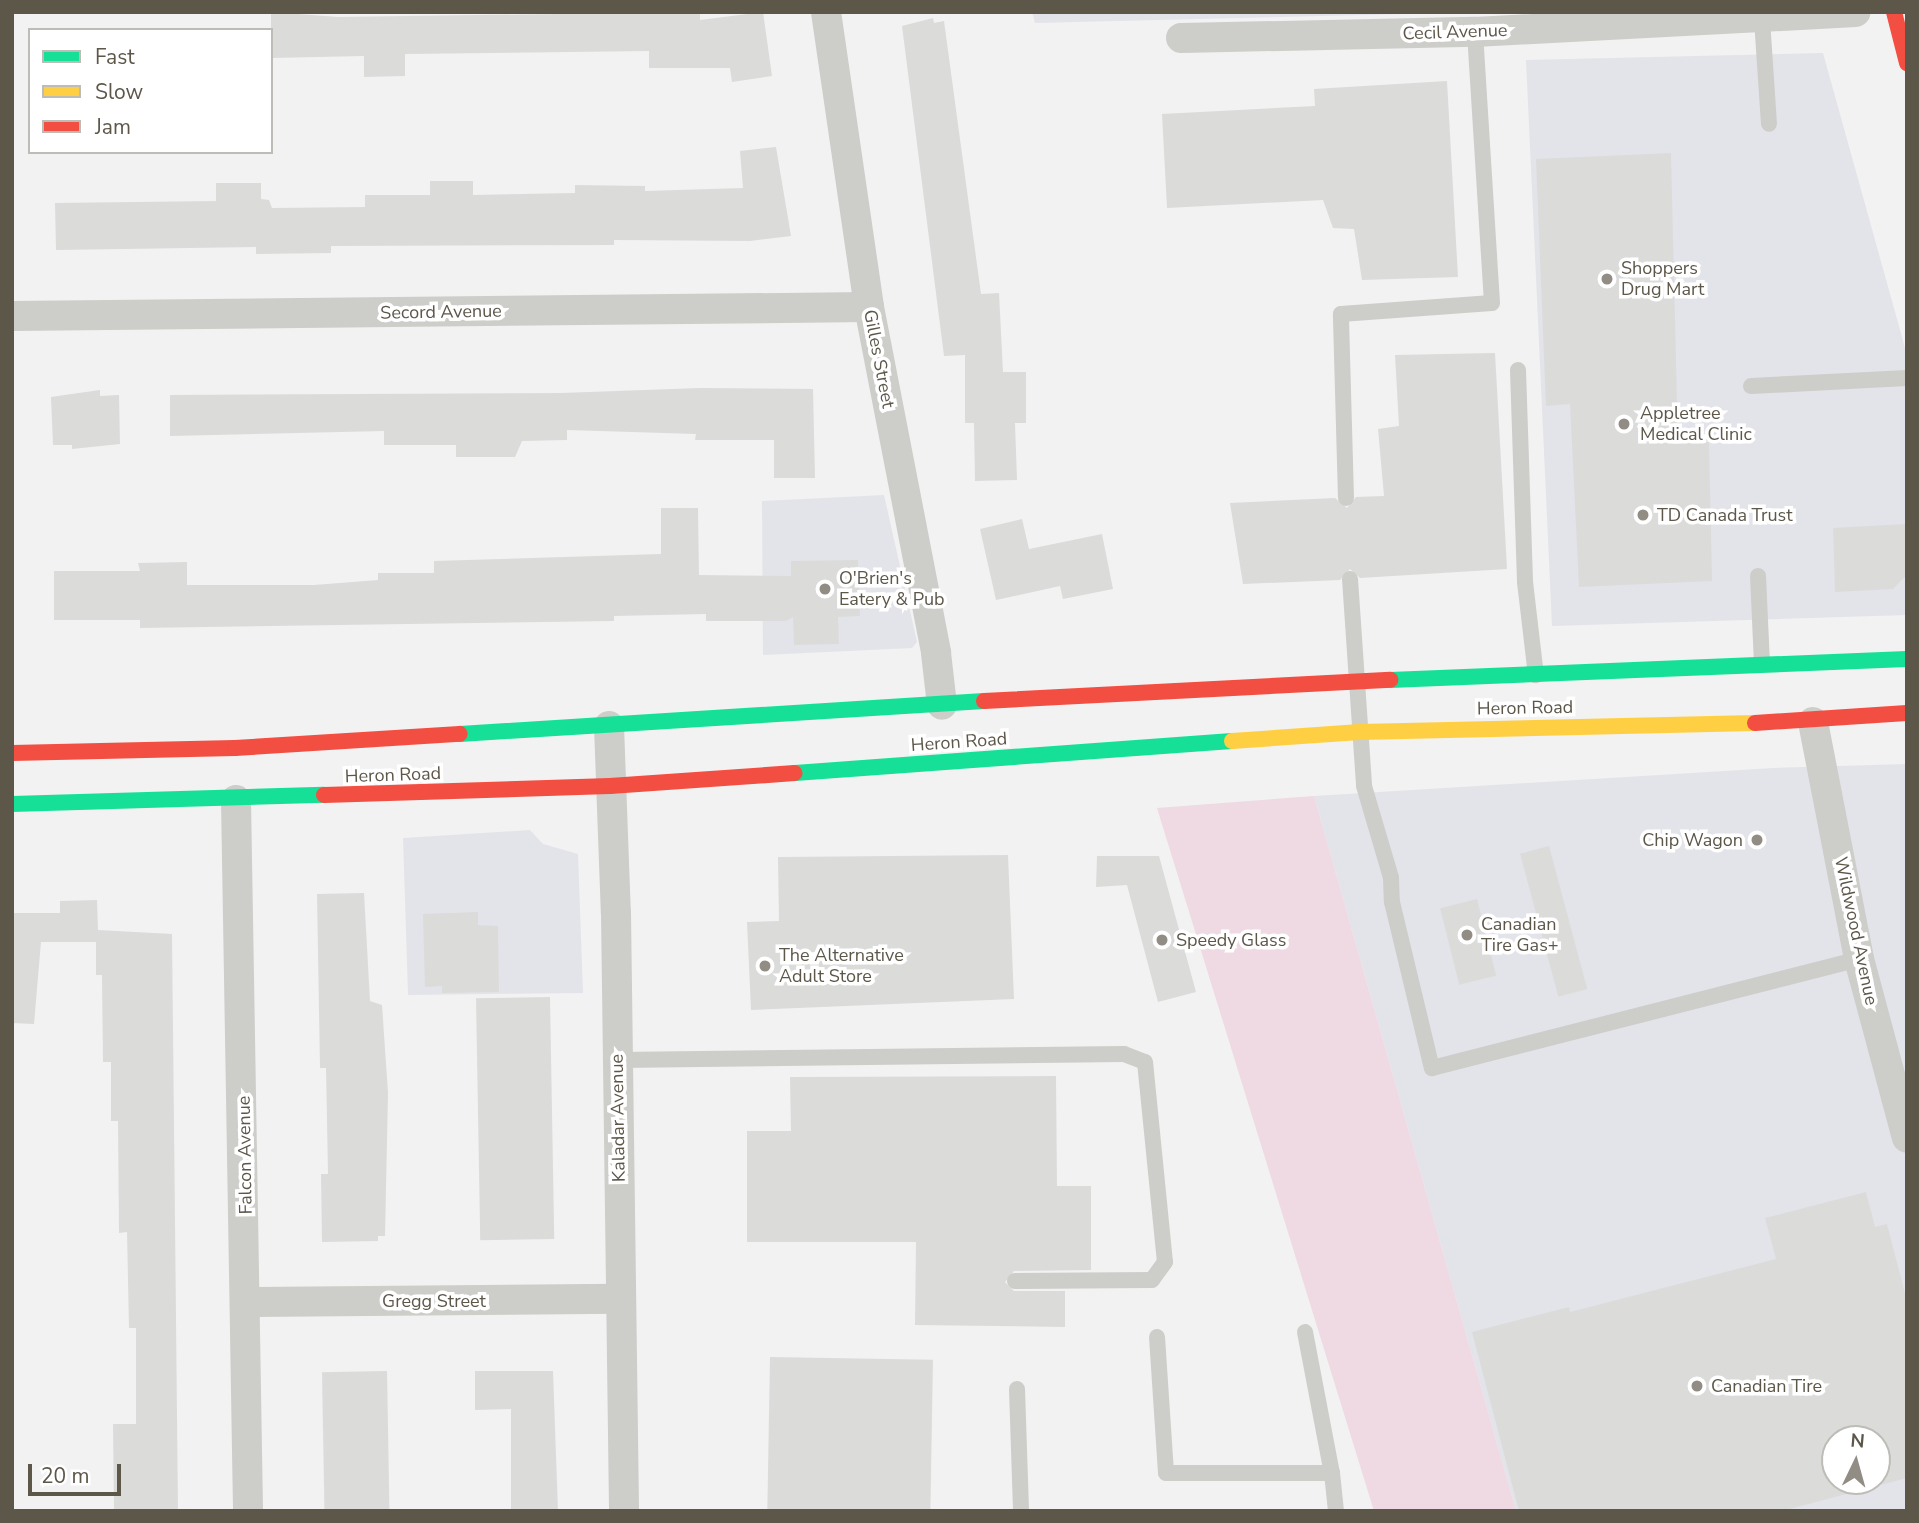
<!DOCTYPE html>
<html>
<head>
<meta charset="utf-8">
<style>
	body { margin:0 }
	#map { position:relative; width:1919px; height:1523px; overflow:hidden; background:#f2f2f2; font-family:"Nunito Sans",sans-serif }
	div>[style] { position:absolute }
	.commercial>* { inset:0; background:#e3e4e9 }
	.green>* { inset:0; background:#efd9e2 }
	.building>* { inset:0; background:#dbdbda; transform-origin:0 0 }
	.lane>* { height:16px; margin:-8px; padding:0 8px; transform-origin:8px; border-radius:8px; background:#cdcdca }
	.street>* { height:30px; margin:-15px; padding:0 15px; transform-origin:15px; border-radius:15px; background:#cdcdca }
	.fast>* { height:16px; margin:-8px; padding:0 8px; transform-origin:8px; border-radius:8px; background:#16e098 }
	.slow>* { height:16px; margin:-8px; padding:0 8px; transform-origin:8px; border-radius:8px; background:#ffcf43 }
	.jam>* { height:16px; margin:-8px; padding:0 8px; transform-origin:8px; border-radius:8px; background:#f24e42 }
	.dots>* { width:19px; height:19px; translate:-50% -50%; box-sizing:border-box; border:4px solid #fff; border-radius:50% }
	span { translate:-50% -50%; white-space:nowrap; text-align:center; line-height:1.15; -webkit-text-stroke:7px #fff; paint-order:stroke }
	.street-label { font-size:18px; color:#5d574a }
	.poi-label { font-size:18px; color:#5d574a }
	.left { translate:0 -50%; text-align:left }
	.right { translate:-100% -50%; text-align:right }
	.frame { position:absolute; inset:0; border:14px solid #5d574a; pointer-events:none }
	.legend { position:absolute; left:28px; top:28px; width:245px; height:126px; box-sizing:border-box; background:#fff; border:2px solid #bebcb7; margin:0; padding:9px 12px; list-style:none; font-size:21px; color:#5d574a }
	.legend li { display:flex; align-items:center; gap:14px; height:35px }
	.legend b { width:35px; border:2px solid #bebcb7 }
	.north { position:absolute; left:1821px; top:1425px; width:70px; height:70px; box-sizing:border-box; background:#fff; border:2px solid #bebcb7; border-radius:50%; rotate:5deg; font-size:19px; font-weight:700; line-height:28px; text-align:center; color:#5d574a }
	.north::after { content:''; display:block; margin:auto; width:24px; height:32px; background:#918d85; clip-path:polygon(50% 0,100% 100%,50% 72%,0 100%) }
	.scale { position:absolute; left:28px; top:1464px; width:93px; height:32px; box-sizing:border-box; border:4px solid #5d574a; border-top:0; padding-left:9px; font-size:21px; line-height:24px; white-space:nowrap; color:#5d574a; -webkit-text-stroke:5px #fff; paint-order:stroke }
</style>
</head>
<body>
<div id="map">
	<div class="commercial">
		<div style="clip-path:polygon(1032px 12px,1488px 12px,1035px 23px)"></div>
		<div style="clip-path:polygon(1823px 53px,1907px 355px,1907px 615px,1552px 626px,1526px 60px)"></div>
		<div style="clip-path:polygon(884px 495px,917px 642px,912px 648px,763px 655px,762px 501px)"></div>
		<div style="clip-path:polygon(evenodd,1907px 764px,1907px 1511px,1516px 1511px,1314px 796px,1773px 768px,1907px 764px,1835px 1439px,1877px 1439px,1877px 1481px,1835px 1481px,1835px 1439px)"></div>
		<div style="clip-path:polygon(530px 830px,543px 844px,578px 854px,583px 993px,408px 995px,403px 838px)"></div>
	</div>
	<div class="green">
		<div style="clip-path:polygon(1314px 796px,1516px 1511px,1374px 1511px,1157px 808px)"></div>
	</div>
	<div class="building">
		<div style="clip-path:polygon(271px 12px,338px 17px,700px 12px,700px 20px,763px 12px,772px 76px,732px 82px,730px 68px,649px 68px,649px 51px,405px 54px,405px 76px,364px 77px,364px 56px,271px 58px)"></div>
		<div style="clip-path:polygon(933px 18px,934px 23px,944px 21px,981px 294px,999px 293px,1003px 372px,1026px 372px,1026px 423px,1015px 423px,1017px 480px,975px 481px,974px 423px,965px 423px,965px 355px,944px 356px,902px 26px)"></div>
		<div style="clip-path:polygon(1447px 81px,1458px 277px,1362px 280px,1354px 229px,1333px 228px,1323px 200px,1167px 208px,1162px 114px,1315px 106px,1314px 89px)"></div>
		<div style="clip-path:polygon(776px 147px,791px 236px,750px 241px,614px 240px,614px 245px,331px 246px,331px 253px,256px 254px,256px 247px,56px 250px,55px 203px,216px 201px,216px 183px,261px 183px,261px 199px,269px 200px,272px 208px,365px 207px,365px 195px,430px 195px,430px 181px,473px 181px,473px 195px,575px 193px,575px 185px,645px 186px,645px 191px,743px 188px,740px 151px)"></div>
		<div style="clip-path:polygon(1671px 153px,1678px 444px,1709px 442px,1712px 581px,1579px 587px,1570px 404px,1546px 406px,1536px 159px)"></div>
		<div style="clip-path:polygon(1495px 353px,1507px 569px,1360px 578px,1350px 569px,1340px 580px,1243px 584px,1230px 503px,1335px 498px,1347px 508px,1356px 497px,1384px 496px,1378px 429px,1399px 426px,1395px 355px)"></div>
		<div style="clip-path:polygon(700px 388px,813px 389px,815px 478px,774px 478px,774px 440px,695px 440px,696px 434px,567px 430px,567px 440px,522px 441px,515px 457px,456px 457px,456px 445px,384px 445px,384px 431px,170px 436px,170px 395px,561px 393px)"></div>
		<div style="clip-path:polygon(100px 390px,100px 396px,119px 395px,120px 444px,72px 449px,72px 445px,53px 445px,51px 397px)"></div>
		<div style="clip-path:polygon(661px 508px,698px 508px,699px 575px,791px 576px,791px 561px,858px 560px,860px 616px,838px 617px,839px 644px,794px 645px,793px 617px,786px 621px,706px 621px,706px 614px,614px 616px,614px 621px,140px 628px,140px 620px,54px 620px,54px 571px,140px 571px,138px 563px,187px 562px,187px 585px,314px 585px,378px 580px,378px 573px,434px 573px,434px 561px,661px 554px)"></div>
		<div style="clip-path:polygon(1022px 519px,1029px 549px,1102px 534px,1113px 589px,1063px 599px,1060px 586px,996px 600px,980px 529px)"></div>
		<div style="clip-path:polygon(1907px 524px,1907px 575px,1893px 589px,1835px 592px,1833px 528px)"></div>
		<div style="left:1549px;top:846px;width:148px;height:30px;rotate:75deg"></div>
		<div style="clip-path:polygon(1008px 855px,1014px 999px,751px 1010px,747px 922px,779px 921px,778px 857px)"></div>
		<div style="clip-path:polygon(1097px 856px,1159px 856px,1196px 992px,1158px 1002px,1127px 885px,1096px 887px)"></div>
		<div style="clip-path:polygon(364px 893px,370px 1001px,382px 1005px,388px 1093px,385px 1236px,378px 1236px,378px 1241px,322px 1242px,321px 1174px,328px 1174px,327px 1120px,326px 1068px,320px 1068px,317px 894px)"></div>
		<div style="left:1477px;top:899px;width:79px;height:38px;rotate:76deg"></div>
		<div style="clip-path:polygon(97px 900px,98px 930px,172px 934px,178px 1511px,114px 1511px,113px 1424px,136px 1424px,136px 1328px,129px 1328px,127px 1232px,119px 1233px,118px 1121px,111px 1121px,111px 1062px,103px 1062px,102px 975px,96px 975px,96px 942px,41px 942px,34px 1024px,12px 1023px,12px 913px,60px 913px,60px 901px)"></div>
		<div style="clip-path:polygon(478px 912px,478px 925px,498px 926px,499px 992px,442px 993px,442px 986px,425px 987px,423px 914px)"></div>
		<div style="left:550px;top:997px;width:242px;height:74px;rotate:89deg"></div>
		<div style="clip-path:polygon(1056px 1076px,1057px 1186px,1091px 1186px,1091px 1270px,1014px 1271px,1005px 1282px,1014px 1291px,1065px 1291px,1065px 1327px,915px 1325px,916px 1242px,747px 1242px,747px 1131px,791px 1131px,790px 1077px)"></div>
		<div style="clip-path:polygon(evenodd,1866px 1192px,1875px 1227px,1887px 1224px,1907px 1301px,1907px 1478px,1782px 1511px,1519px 1511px,1472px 1332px,1569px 1307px,1570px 1312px,1776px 1259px,1765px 1218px,1866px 1192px,1835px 1439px,1877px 1439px,1877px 1481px,1835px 1481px,1835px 1439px)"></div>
		<div style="left:770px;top:1357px;width:163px;height:154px;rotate:1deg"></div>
		<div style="left:387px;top:1371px;width:140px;height:65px;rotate:89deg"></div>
		<div style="clip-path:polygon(475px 1371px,553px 1371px,558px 1511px,511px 1511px,511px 1409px,475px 1410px)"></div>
	</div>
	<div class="lane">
		<div style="left:1762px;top:19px;width:105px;rotate:86.2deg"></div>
		<div style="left:1518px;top:370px;width:212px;rotate:88.1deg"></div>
		<div style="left:1525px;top:582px;width:94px;rotate:83.3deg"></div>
		<div style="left:1751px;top:386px;width:156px;rotate:-2.9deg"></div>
		<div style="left:1346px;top:498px;width:184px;rotate:-91.6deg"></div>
		<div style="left:1341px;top:314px;width:151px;rotate:-4.2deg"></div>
		<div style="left:1492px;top:303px;width:272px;rotate:-93.6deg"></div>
		<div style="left:1758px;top:576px;width:88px;rotate:87.4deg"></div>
		<div style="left:1350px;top:579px;width:207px;rotate:86.1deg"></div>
		<div style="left:1364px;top:786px;width:96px;rotate:73.6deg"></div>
		<div style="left:1391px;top:878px;width:24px;rotate:88deg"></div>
		<div style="left:1392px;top:902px;width:171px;rotate:76.5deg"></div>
		<div style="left:1432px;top:1068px;width:441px;rotate:-14.3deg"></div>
		<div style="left:618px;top:1060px;width:506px;rotate:-0.68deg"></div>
		<div style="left:1124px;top:1054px;width:22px;rotate:21deg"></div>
		<div style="left:1145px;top:1062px;width:201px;rotate:84.3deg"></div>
		<div style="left:1165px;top:1262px;width:22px;rotate:126deg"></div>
		<div style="left:1152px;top:1280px;width:137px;rotate:179.6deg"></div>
		<div style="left:1305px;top:1332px;width:144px;rotate:79.2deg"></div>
		<div style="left:1157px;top:1337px;width:136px;rotate:86.2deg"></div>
		<div style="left:1166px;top:1473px;width:166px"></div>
		<div style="left:1332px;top:1473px;width:38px;rotate:84deg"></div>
		<div style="left:1017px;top:1389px;width:122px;rotate:88.1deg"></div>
	</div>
	<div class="street">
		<div style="left:826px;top:12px;width:298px;rotate:81.7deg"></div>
		<div style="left:869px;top:307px;width:352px;rotate:79deg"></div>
		<div style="left:936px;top:653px;width:52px;rotate:83.4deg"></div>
		<div style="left:1181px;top:38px;width:294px;rotate:-1.2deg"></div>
		<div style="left:1475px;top:32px;width:381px;rotate:-3deg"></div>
		<div style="left:12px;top:316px;width:857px;rotate:-0.6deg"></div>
		<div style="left:1813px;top:722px;width:241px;rotate:79deg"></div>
		<div style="left:1859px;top:959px;width:185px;rotate:75deg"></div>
		<div style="left:609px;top:726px;width:187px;rotate:87.9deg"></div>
		<div style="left:616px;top:913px;width:598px;rotate:89.23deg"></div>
		<div style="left:236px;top:800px;width:711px;rotate:89.03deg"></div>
		<div style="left:247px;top:1302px;width:373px;rotate:-0.5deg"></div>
	</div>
	<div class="fast">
		<div style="left:1390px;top:680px;width:517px;rotate:-2.33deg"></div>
		<div style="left:460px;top:734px;width:525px;rotate:-3.6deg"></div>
		<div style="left:795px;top:773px;width:438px;rotate:-4.2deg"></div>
		<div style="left:12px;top:804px;width:312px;rotate:-1.7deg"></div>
	</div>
	<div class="slow">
		<div style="left:1232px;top:741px;width:128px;rotate:-4deg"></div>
		<div style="left:1360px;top:732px;width:395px;rotate:-1.3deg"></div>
	</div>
	<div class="jam">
		<div style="left:1894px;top:12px;width:53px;rotate:75.7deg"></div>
		<div style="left:984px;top:701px;width:407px;rotate:-3deg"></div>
		<div style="left:1755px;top:723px;width:152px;rotate:-3.8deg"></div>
		<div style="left:12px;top:753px;width:223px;rotate:-1.3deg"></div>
		<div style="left:235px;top:748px;width:225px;rotate:-3.6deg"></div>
		<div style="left:324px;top:795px;width:286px;rotate:-1.8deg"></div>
		<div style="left:610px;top:786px;width:185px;rotate:-4deg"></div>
	</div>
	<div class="dots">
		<div style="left:1607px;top:279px;background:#918d85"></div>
		<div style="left:1624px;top:424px;background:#918d85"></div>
		<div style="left:1643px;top:515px;background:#918d85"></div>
		<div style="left:825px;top:589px;background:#918d85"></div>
		<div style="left:1757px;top:840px;background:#918d85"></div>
		<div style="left:1467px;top:935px;background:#918d85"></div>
		<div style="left:1162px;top:940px;background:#918d85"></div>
		<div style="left:765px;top:966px;background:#918d85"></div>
		<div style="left:1697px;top:1386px;background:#918d85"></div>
	</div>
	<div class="street-label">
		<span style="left:1455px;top:32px;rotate:-2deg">Cecil Avenue</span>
		<span style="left:441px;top:312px;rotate:-1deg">Secord Avenue</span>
		<span style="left:879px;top:359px;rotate:79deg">Gilles Street</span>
		<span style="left:1525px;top:708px;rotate:-1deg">Heron Road</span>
		<span style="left:959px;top:742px;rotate:-4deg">Heron Road</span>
		<span style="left:393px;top:775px;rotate:-2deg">Heron Road</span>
		<span style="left:1856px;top:931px;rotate:78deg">Wildwood Avenue</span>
		<span style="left:618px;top:1118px;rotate:-91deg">Kaladar Avenue</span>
		<span style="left:245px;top:1155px;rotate:-91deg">Falcon Avenue</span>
		<span style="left:434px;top:1301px">Gregg Street</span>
	</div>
	<div class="poi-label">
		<span class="left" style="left:1621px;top:279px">Shoppers<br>Drug Mart</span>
		<span class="left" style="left:1640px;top:424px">Appletree<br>Medical Clinic</span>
		<span class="left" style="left:1657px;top:515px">TD Canada Trust</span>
		<span class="left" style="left:839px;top:589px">O'Brien's<br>Eatery &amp; Pub</span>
		<span class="right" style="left:1743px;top:840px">Chip Wagon</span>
		<span class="left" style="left:1481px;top:935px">Canadian<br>Tire Gas+</span>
		<span class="left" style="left:1176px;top:940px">Speedy Glass</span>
		<span class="left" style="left:779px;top:966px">The Alternative<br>Adult Store</span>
		<span class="left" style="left:1711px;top:1386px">Canadian Tire</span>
	</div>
	<div class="frame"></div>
	<ul class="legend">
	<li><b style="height:9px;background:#16e098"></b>Fast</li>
	<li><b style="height:9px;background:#ffcf43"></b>Slow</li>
	<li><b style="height:9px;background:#f24e42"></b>Jam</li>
	</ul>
	<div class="north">N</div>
	<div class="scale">20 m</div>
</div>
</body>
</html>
